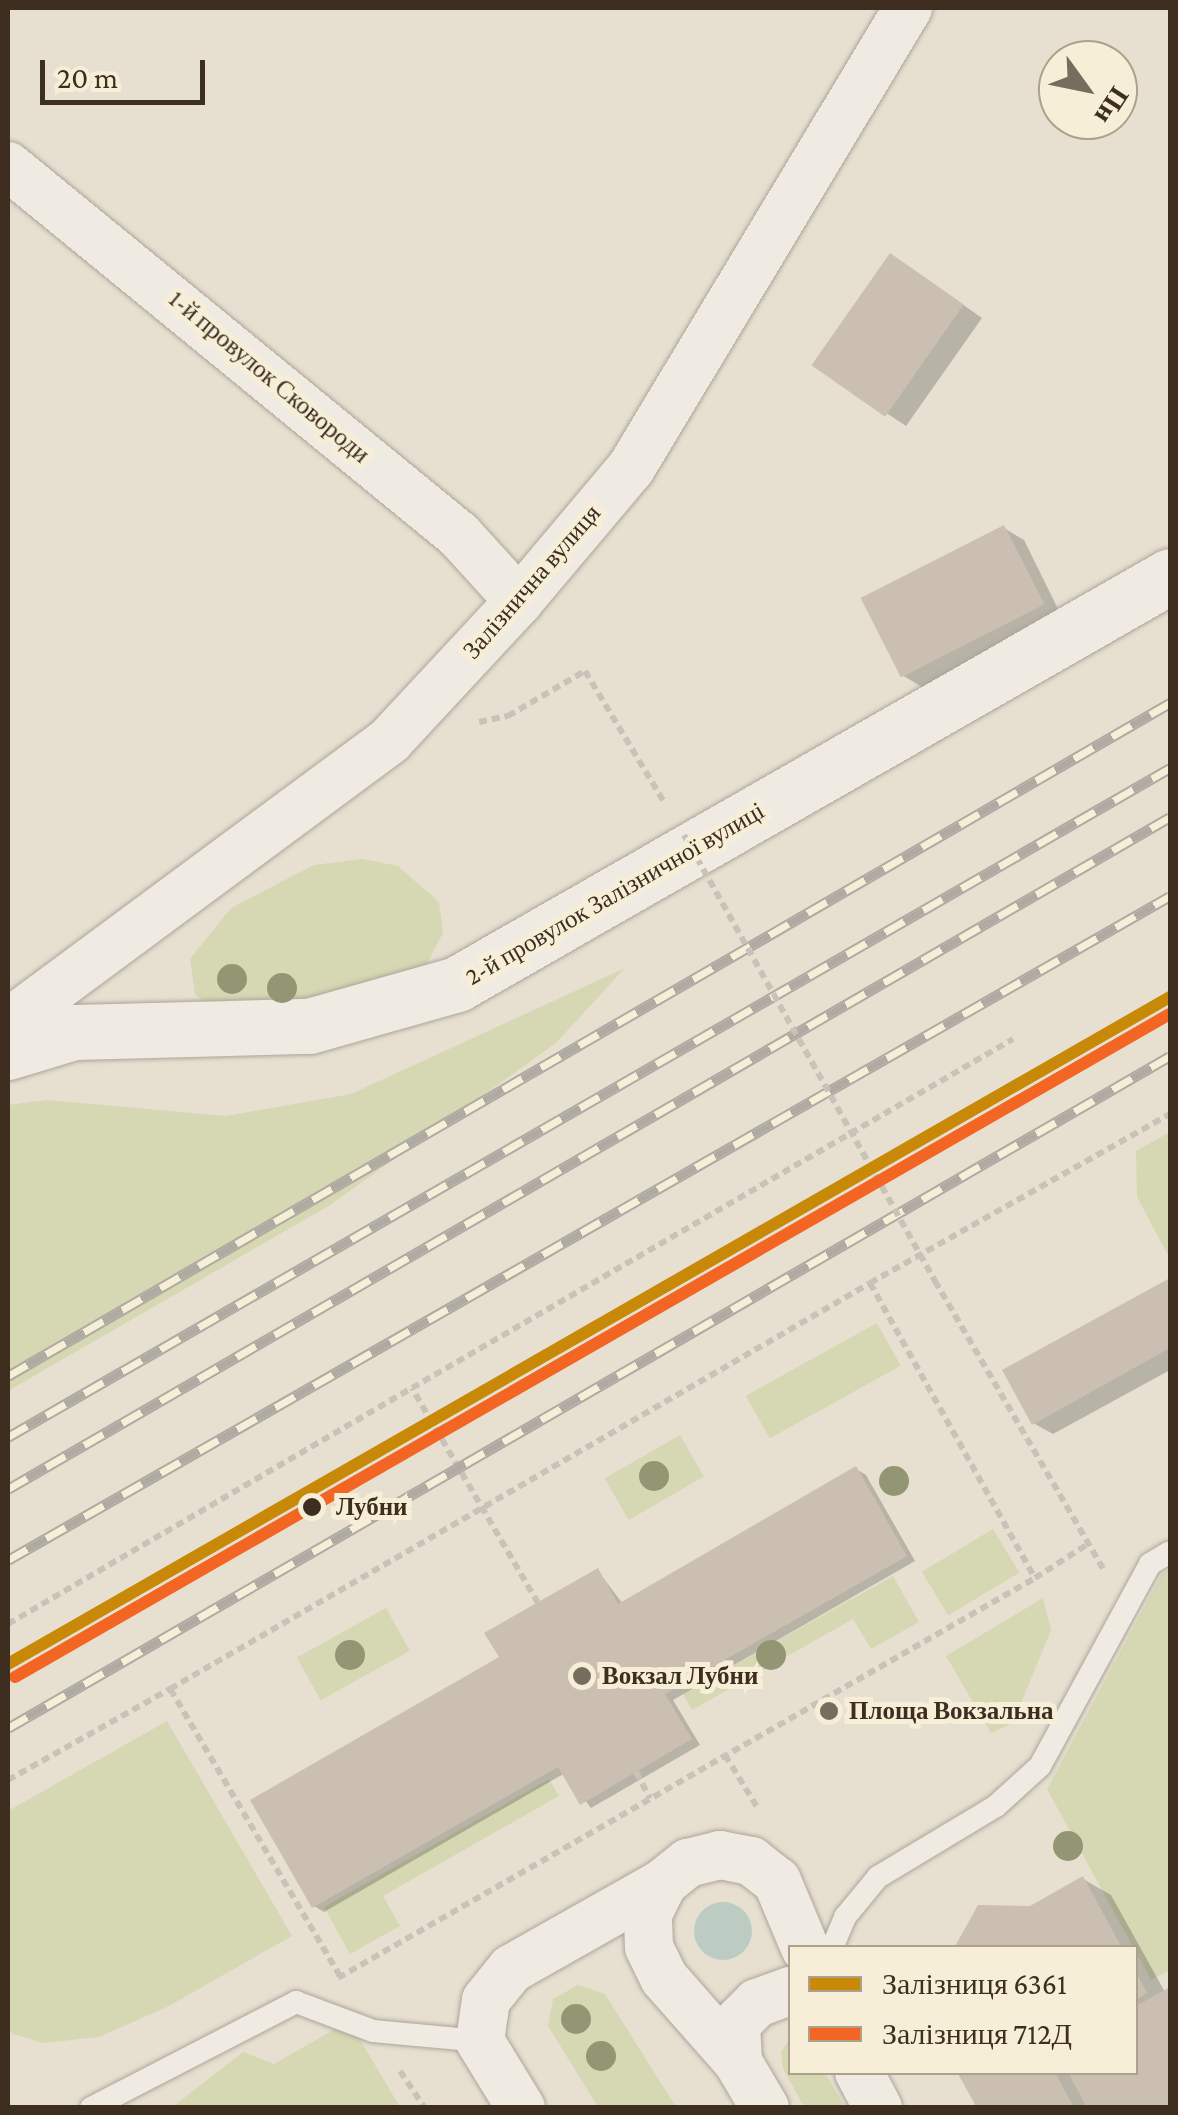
<!DOCTYPE html>
<html>
<head>
<meta charset="utf-8">
<style>
	body { margin:0 }
	#map { position:relative; width:1178px; height:2115px; overflow:hidden; background:#e7e0d1; font-family:"Crimson Pro",serif }
	div>[style] { position:absolute }
	.green>* { inset:0; background:#d6d7b3; transform-origin:0 0 }
	.water>* { inset:0; background:#bcccc2 }
	.round { border-radius:50% }
	.shadow>* { inset:0; background:#0003 }
	.building>* { inset:0; background:#cbbfb2; transform-origin:0 0 }
	.path>* { height:6px; margin-top:-3px; transform-origin:0; background:repeating-linear-gradient(90deg,#c8c2b9 0 8px,transparent 0 13px) }
	.roads { filter:drop-shadow(0 0 2px #ada599) drop-shadow(0 0 2px #ada599) }
	.lane>* { height:22px; margin:-11px; padding:0 11px; transform-origin:11px; border-radius:11px; background:#efebe3 }
	.street>* { height:48px; margin:-24px; padding:0 24px; transform-origin:24px; border-radius:24px; background:#efebe3 }
	.secondary>* { height:55px; margin:-27.5px; padding:0 27.5px; transform-origin:27.5px; border-radius:27.5px; background:#efebe3 }
	.rail>* { height:11px; margin-top:-5.5px; transform-origin:0; background:repeating-linear-gradient(90deg,#f7eed8 0 22px,#afaaa2 0 44px); box-sizing:border-box; border-block:2px solid #afaaa2 }
	.path-bridge>* { height:6px; margin-top:-3px; transform-origin:0; background:repeating-linear-gradient(90deg,#c8c2b9 0 8px,transparent 0 13px) }
	.rail-1>* { height:12px; margin:-6px; padding:0 6px; transform-origin:6px; border-radius:6px; background:#c88808 }
	.rail-2>* { height:12px; margin:-6px; padding:0 6px; transform-origin:6px; border-radius:6px; background:#f26522 }
	.trees>* { width:30px; height:30px; margin:-15px; border-radius:50%; background:#929673 }
	.dots>* { width:28px; height:28px; translate:-50% -50%; box-sizing:border-box; border:5px solid #f7eed8; border-radius:50% }
	span { translate:-50% -50%; white-space:nowrap; text-align:center; line-height:1.15; -webkit-text-stroke:10px #f7eed8; paint-order:stroke }
	.street-label { font-size:25px; color:#3d2e20 }
	.stop-label { font-size:25px; color:#3d2e20; font-weight:700 }
	.left { translate:0 -50%; text-align:left }
	.poi-label { font-size:25px; color:#3d2e20; font-weight:700 }
	.frame { position:absolute; inset:0; border:10px solid #3d2e20; pointer-events:none }
	.legend { position:absolute; left:788px; top:1945px; width:350px; height:130px; box-sizing:border-box; background:#f7eed8; border:2px solid #ada18e; margin:0; padding:12px 18px; list-style:none; font-size:30px; color:#3d2e20 }
	.legend li { display:flex; align-items:center; gap:20px; height:50px }
	.legend b { width:50px; border:2px solid #ada18e }
	.north { position:absolute; left:1038px; top:40px; width:100px; height:100px; box-sizing:border-box; background:#f7eed8; border:2px solid #ada18e; border-radius:50%; rotate:123deg; font-size:28px; font-weight:700; line-height:40px; text-align:center; color:#3d2e20 }
	.north::after { content:''; display:block; margin:auto; width:35px; height:45px; background:#786c5e; clip-path:polygon(50% 0,100% 100%,50% 72%,0 100%) }
	.scale { position:absolute; left:40px; top:60px; width:165px; height:45px; box-sizing:border-box; border:5px solid #3d2e20; border-top:0; padding-left:12px; font-size:30px; line-height:35px; white-space:nowrap; color:#3d2e20; -webkit-text-stroke:8px #f7eed8; paint-order:stroke }
</style>
</head>
<body>
<div id="map">
	<div class="green">
		<div style="clip-path:polygon(362px 859px,398px 866px,439px 902px,443px 933px,424px 969px,339px 1003px,210px 1007px,195px 994px,190px 959px,231px 908px,314px 865px)"></div>
		<div style="clip-path:polygon(625px 968px,556px 1043px,330px 1205px,8px 1391px,8px 1105px,47px 1100px,226px 1116px,351px 1094px)"></div>
		<div style="clip-path:polygon(1170px 1132px,1170px 1259px,1137px 1197px,1136px 1151px)"></div>
		<div style="left:877px;top:1323px;width:49px;height:150px;rotate:61deg"></div>
		<div style="left:680px;top:1435px;width:48px;height:87px;rotate:60deg"></div>
		<div style="left:993px;top:1529px;width:51px;height:83px;rotate:59deg"></div>
		<div style="clip-path:polygon(1170px 1569px,1170px 1970px,1151px 1980px,1047px 1789px,1162px 1574px)"></div>
		<div style="clip-path:polygon(893px 1576px,919px 1622px,871px 1649px,853px 1619px,692px 1710px,683px 1694px)"></div>
		<div style="clip-path:polygon(1043px 1598px,1051px 1630px,1013px 1723px,991px 1733px,946px 1656px)"></div>
		<div style="left:386px;top:1608px;width:49px;height:102px;rotate:61deg"></div>
		<div style="clip-path:polygon(167px 1721px,292px 1936px,167px 2007px,99px 2037px,43px 2043px,13px 2034px,8px 2030px,8px 1811px)"></div>
		<div style="clip-path:polygon(549px 1779px,559px 1796px,383px 1896px,400px 1926px,350px 1954px,324px 1907px)"></div>
		<div style="clip-path:polygon(578px 1985px,605px 1994px,676px 2107px,598px 2107px,548px 2026px,553px 1999px)"></div>
		<div style="clip-path:polygon(349px 2021px,400px 2107px,171px 2108px,243px 2052px,274px 2064px)"></div>
		<div style="clip-path:polygon(790px 2039px,790px 2072px,825px 2073px,845px 2107px,804px 2107px,783px 2068px,781px 2052px)"></div>
	</div>
	<div class="water">
		<div class="round" style="left:694px;top:1902px;width:58px;height:58px"></div>
	</div>
	<div class="shadow">
		<div style="clip-path:polygon(911px 268px,982px 318px,906px 426px,814px 365px)"></div>
		<div style="clip-path:polygon(1004px 528px,1024px 540px,1062px 617px,922px 687px,902px 675px)"></div>
		<div style="clip-path:polygon(1170px 1281px,1170px 1370px,1053px 1434px,1033px 1423px,1005px 1371px)"></div>
		<div style="clip-path:polygon(856px 1469px,866px 1475px,915px 1561px,673px 1700px,700px 1745px,591px 1808px,565px 1773px,324px 1912px,314px 1906px,503px 1658px,598px 1571px,623px 1604px)"></div>
		<div style="clip-path:polygon(1083px 1879px,1111px 1895px,1165px 1992px,1170px 1989px,1170px 2108px,980px 2108px,961px 2072px,1136px 2072px,1136px 1948px,959px 1948px)"></div>
	</div>
	<div class="building">
		<div style="left:890px;top:253px;width:90px;height:137px;rotate:35deg"></div>
		<div style="left:1004px;top:525px;width:89px;height:161px;rotate:63deg"></div>
		<div style="clip-path:polygon(1170px 1278px,1170px 1348px,1032px 1425px,1002px 1370px)"></div>
		<div style="clip-path:polygon(856px 1466px,907px 1556px,665px 1694px,692px 1739px,580px 1805px,558px 1767px,312px 1908px,250px 1800px,499px 1657px,484px 1633px,598px 1568px,618px 1604px)"></div>
		<div style="clip-path:polygon(1083px 1876px,1122px 1948px,954px 1948px,978px 1905px,1030px 1906px)"></div>
		<div style="clip-path:polygon(1136px 1972px,1147px 1993px,1136px 2000px)"></div>
		<div style="clip-path:polygon(1170px 1987px,1170px 2108px,1087px 2108px,1068px 2072px,1136px 2072px,1136px 2006px)"></div>
		<div style="clip-path:polygon(957px 2072px,1055px 2072px,1074px 2108px,977px 2108px)"></div>
	</div>
	<div class="path">
		<div style="left:479px;top:722px;width:30px;rotate:-12deg"></div>
		<div style="left:508px;top:716px;width:89px;rotate:-30.3deg"></div>
		<div style="left:585px;top:671px;width:153px;rotate:58.9deg"></div>
		<div style="left:935px;top:1281px;width:333px;rotate:59.7deg"></div>
		<div style="left:870px;top:1283px;width:344px;rotate:-29.4deg"></div>
		<div style="left:538px;top:1603px;width:249px;rotate:-120.4deg"></div>
		<div style="left:412px;top:1388px;width:695px;rotate:-30.14deg"></div>
		<div style="left:8px;top:1624px;width:468px;rotate:-30.3deg"></div>
		<div style="left:725px;top:1755px;width:65px;rotate:58.3deg"></div>
		<div style="left:636px;top:1772px;width:30px;rotate:62deg"></div>
		<div style="left:8px;top:1780px;width:186px;rotate:-29.3deg"></div>
		<div style="left:340px;top:1976px;width:334px;rotate:-120.6deg"></div>
		<div style="left:170px;top:1689px;width:809px;rotate:-30.11deg"></div>
		<div style="left:870px;top:1283px;width:338px;rotate:60.8deg"></div>
		<div style="left:1035px;top:1578px;width:63px;rotate:-32.7deg"></div>
		<div style="left:338px;top:1978px;width:804px;rotate:-29.85deg"></div>
		<div style="left:400px;top:2071px;width:45px;rotate:56deg"></div>
	</div>
	<div class="roads">
		<div class="lane">
			<div style="left:832px;top:1948px;width:34px;rotate:-67deg"></div>
			<div style="left:845px;top:1917px;width:52px;rotate:-50.5deg"></div>
			<div style="left:878px;top:1877px;width:138px;rotate:-31deg"></div>
			<div style="left:996px;top:1806px;width:59px;rotate:-42.3deg"></div>
			<div style="left:1040px;top:1766px;width:230px;rotate:-61.4deg"></div>
			<div style="left:1150px;top:1564px;width:23px;rotate:-31deg"></div>
			<div style="left:91px;top:2108px;width:231px;rotate:-27.3deg"></div>
			<div style="left:296px;top:2002px;width:82px;rotate:20.6deg"></div>
			<div style="left:373px;top:2031px;width:107px;rotate:5.3deg"></div>
		</div>
		<div class="street">
			<div style="left:8px;top:166px;width:583px;rotate:39.29deg"></div>
			<div style="left:459px;top:535px;width:89px;rotate:47.7deg"></div>
			<div style="left:8px;top:1023px;width:475px;rotate:-36.5deg"></div>
			<div style="left:390px;top:740px;width:190px;rotate:-47.1deg"></div>
			<div style="left:519px;top:601px;width:174px;rotate:-49.9deg"></div>
			<div style="left:631px;top:468px;width:537px;rotate:-58.94deg"></div>
			<div style="left:738px;top:2062px;width:112px;rotate:-131.4deg"></div>
			<div style="left:664px;top:1978px;width:34px;rotate:-116deg"></div>
			<div style="left:649px;top:1947px;width:33px;rotate:-92deg"></div>
			<div style="left:648px;top:1914px;width:34px;rotate:-64deg"></div>
			<div style="left:663px;top:1883px;width:32px;rotate:-39deg"></div>
			<div style="left:688px;top:1863px;width:33px;rotate:-14deg"></div>
			<div style="left:720px;top:1855px;width:32px;rotate:11deg"></div>
			<div style="left:751px;top:1861px;width:33px;rotate:38deg"></div>
			<div style="left:777px;top:1881px;width:73px;rotate:67.3deg"></div>
			<div style="left:859px;top:2072px;width:41px;rotate:62.2deg"></div>
			<div style="left:521px;top:2108px;width:79px;rotate:-121.5deg"></div>
			<div style="left:480px;top:2041px;width:41px;rotate:-81.7deg"></div>
			<div style="left:486px;top:2000px;width:40px;rotate:-51deg"></div>
			<div style="left:511px;top:1969px;width:175px;rotate:-29.5deg"></div>
			<div style="left:765px;top:2108px;width:53px;rotate:-120.4deg"></div>
			<div style="left:738px;top:2062px;width:38px;rotate:-93deg"></div>
			<div style="left:736px;top:2024px;width:30px;rotate:-45deg"></div>
			<div style="left:757px;top:2003px;width:35px;rotate:-20deg"></div>
		</div>
		<div class="secondary">
			<div style="left:8px;top:1052px;width:69px;rotate:-16.9deg"></div>
			<div style="left:74px;top:1032px;width:235px;rotate:-1.5deg"></div>
			<div style="left:309px;top:1026px;width:154px;rotate:-15.8deg"></div>
			<div style="left:457px;top:984px;width:821px;rotate:-29.78deg"></div>
		</div>
	</div>
	<div class="rail">
		<div style="left:8px;top:1376px;width:1343px;rotate:-30.08deg"></div>
		<div style="left:8px;top:1437px;width:1341px;rotate:-29.93deg"></div>
		<div style="left:8px;top:1489px;width:1342px;rotate:-30.04deg"></div>
		<div style="left:8px;top:1560px;width:1338px;rotate:-29.74deg"></div>
		<div style="left:8px;top:1728px;width:1342px;rotate:-30.04deg"></div>
	</div>
	<div class="path-bridge">
		<div style="left:684px;top:835px;width:512px;rotate:60.63deg"></div>
	</div>
	<div class="rail-1">
		<div style="left:8px;top:1664px;width:1340px;rotate:-29.86deg"></div>
	</div>
	<div class="rail-2">
		<div style="left:15px;top:1677px;width:1332px;rotate:-29.86deg"></div>
	</div>
	<div class="trees">
		<div style="left:232px;top:979px"></div>
		<div style="left:282px;top:988px"></div>
		<div style="left:654px;top:1476px"></div>
		<div style="left:894px;top:1481px"></div>
		<div style="left:350px;top:1655px"></div>
		<div style="left:771px;top:1655px"></div>
		<div style="left:1068px;top:1846px"></div>
		<div style="left:576px;top:2019px"></div>
		<div style="left:601px;top:2056px"></div>
	</div>
	<div class="dots">
		<div style="left:312px;top:1507px;background:#3d2e20"></div>
		<div style="left:582px;top:1676px;background:#786c5e"></div>
		<div style="left:829px;top:1711px;background:#786c5e"></div>
	</div>
	<div class="street-label">
		<span style="left:269px;top:377px;rotate:40deg">1-й провулок Сковороди</span>
		<span style="left:532px;top:582px;rotate:-49deg">Залізнична вулиця</span>
		<span style="left:615px;top:894px;rotate:-30deg">2-й провулок Залізничної вулиці</span>
	</div>
	<div class="stop-label">
		<span class="left" style="left:336px;top:1507px">Лубни</span>
	</div>
	<div class="poi-label">
		<span class="left" style="left:602px;top:1676px">Вокзал Лубни</span>
		<span class="left" style="left:849px;top:1711px">Площа Вокзальна</span>
	</div>
	<div class="frame"></div>
	<ul class="legend">
	<li><b style="height:12px;background:#c88808"></b>Залізниця 6361</li>
	<li><b style="height:12px;background:#f26522"></b>Залізниця 712Д</li>
	</ul>
	<div class="north">Пн</div>
	<div class="scale">20 m</div>
</div>
</body>
</html>
